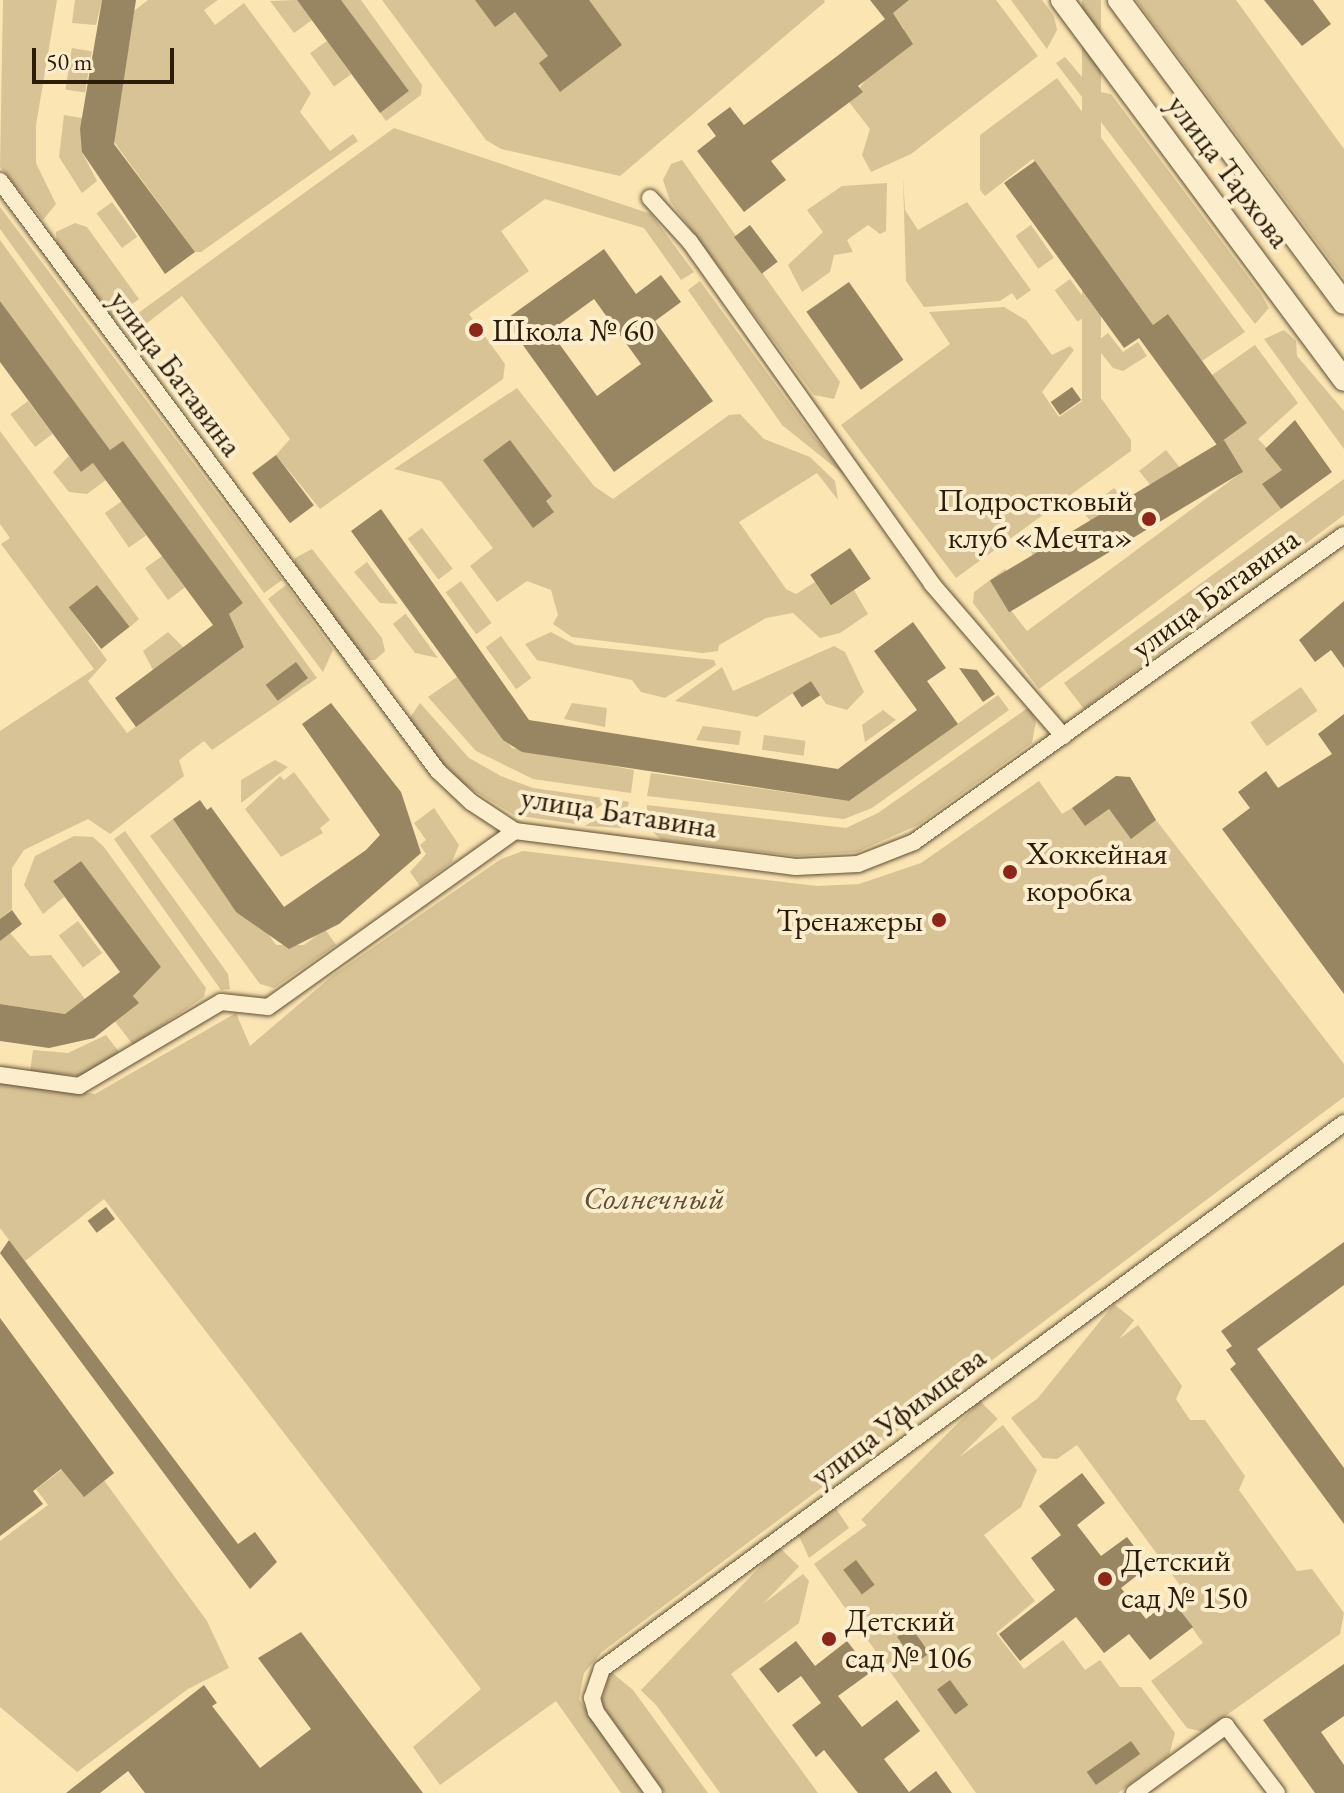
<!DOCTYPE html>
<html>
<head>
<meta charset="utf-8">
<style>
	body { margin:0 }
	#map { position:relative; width:1344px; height:1793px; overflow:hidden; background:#fbe5b2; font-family:"EB Garamond",serif }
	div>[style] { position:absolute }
	.green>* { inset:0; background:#d8c396; transform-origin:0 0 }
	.building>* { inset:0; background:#988562; transform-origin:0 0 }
	.roads { filter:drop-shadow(0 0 2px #604f35) drop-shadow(0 0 2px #604f35) }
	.minor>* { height:16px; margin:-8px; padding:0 8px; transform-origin:8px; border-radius:8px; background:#fceecd }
	.secondary>* { height:22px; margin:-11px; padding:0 11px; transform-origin:11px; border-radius:11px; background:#fceecd }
	.dots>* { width:22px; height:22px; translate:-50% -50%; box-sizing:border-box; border:4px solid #fceecd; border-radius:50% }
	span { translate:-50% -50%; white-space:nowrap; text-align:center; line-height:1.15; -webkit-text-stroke:8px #fceecd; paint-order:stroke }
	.street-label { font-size:32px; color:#2c1d0b }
	.poi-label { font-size:32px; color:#2c1d0b }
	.left { translate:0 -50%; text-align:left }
	.right { translate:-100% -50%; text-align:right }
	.park-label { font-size:32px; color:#604f35; font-style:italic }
	.scale { position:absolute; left:32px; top:48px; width:142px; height:36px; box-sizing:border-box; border:4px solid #2c1d0b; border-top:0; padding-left:10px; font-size:24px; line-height:28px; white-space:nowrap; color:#2c1d0b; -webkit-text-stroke:6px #fceecd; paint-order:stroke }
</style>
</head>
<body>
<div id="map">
	<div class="green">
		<div style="clip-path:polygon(3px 0,57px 0,36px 125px,36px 163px,56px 204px,43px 220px,0 167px)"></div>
		<div style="clip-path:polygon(75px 0,102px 0,96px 25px,72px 23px)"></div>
		<div style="clip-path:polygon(148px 0,218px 0,204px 10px,215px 25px,244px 3px,311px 93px,300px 112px,330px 151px,353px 134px,358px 141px,201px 252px,195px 252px,114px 142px,134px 11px)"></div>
		<div style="clip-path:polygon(297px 0,312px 20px,294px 33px,270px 1px)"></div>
		<div style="clip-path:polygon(341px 0,361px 0,422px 85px,421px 95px,386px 121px,380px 113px,409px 91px)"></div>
		<div style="clip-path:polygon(382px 0,824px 0,825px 2px,620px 176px,501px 149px,486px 140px)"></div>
		<div style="clip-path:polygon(909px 0,996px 0,1038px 56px,911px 154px,871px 172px,862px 155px,870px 129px,849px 102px,904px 29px,893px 13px)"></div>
		<div style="clip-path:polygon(1011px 0,1042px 0,1054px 16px,1057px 30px,1047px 49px)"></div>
		<div style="left:1082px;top:0;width:19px;height:443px"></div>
		<div style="clip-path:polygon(1136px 0,1236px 0,1344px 149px,1344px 278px)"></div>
		<div style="left:327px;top:41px;width:41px;height:21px;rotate:54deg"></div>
		<div style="left:72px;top:48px;width:20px;height:42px;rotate:9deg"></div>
		<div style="clip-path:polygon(1065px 57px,1094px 91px,1111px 94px,1261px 294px,1269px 308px,1255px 324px,1056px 63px)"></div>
		<div style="clip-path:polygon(1057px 78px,1245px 332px,1202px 361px,1168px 314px,1153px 325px,1033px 159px,985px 196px,980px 190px,980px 135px)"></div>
		<div style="clip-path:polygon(64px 115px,82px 118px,82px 152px,97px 181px,82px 193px,59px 157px)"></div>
		<div style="clip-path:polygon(394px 128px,651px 214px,694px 272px,681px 280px,644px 228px,545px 199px,501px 231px,529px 271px,469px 314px,505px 364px,503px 379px,320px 509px,276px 455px,290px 439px,182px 296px,129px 337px,123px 324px)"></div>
		<div style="clip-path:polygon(682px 160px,840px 382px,834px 399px,814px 395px,670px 201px,663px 180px,671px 164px)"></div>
		<div style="clip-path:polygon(903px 177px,905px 210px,918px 230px,967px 202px,1031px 290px,1017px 300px,1012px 293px,1000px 301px,924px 307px,906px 281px)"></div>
		<div style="clip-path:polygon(887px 183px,886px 231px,880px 234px,868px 225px,847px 240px,853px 252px,834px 255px,830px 272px,802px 292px,788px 265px,823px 232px,807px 210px,842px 186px)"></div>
		<div style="left:112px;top:202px;width:43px;height:19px;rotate:54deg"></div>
		<div style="clip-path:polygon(0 207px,282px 580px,264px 593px,0 229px)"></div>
		<div style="clip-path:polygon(75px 223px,87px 227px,139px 299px,110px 320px,57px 247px,56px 232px)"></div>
		<div style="left:1031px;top:225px;width:40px;height:19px;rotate:55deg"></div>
		<div style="clip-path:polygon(0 240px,317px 678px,212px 750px,204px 741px,179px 760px,184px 776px,110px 834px,88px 819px,24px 850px,12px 868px,12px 909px,0 919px,0 731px,94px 669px,1px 544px,10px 538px,0 524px,0 431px,139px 619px,130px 627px,97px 585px,69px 607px,107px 660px,88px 681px,127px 733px,244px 647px,229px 614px,243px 603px,123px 442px,110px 450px,0 301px)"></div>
		<div style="left:1070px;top:279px;width:39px;height:19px;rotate:54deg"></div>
		<div style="clip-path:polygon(700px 281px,811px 433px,848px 478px,782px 425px,688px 290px)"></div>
		<div style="clip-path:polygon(1004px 307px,1026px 320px,1052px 355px,1070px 346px,1074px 350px,1042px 392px,1059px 417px,1084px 400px,1101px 398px,1131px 440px,1131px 451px,956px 578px,841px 425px,950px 344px,929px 312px)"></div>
		<div style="clip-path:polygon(1284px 330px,1296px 341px,1297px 356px,1344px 411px,1344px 449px,1264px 339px)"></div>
		<div style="clip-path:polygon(1108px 333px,1123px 352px,1138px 342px,1147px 356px,1123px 371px,1113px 368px,1094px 344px)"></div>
		<div style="clip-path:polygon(1255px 345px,1298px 403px,1258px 439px,1286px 467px,1316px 450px,1263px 484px,1281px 509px,1039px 689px,973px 603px,974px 592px,1005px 569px,1018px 587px,1002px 599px,1027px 631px,1242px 472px,1224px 440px,1247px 423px,1212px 375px)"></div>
		<div style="clip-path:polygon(517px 388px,594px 486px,613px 499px,729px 415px,740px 414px,764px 439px,810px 457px,835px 481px,838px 500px,817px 473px,739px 522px,786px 589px,796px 594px,815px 582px,831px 606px,854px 590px,868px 614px,840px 633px,820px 638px,793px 613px,766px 618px,719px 645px,718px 651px,703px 653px,572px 637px,553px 624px,558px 615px,551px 590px,527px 581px,497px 602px,470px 566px,493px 548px,441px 481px,394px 469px)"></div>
		<div style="left:28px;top:401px;width:41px;height:22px;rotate:53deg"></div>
		<div style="left:1166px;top:450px;width:23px;height:34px;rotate:52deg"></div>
		<div style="clip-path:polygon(69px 456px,81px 472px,93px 463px,106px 480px,87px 494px,69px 492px,53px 472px)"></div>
		<div style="clip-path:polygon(1344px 479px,1344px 515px,1084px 709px,1064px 683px)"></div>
		<div style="left:1114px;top:488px;width:23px;height:39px;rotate:52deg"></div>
		<div style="left:122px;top:501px;width:42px;height:21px;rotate:55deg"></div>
		<div style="left:422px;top:528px;width:51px;height:18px;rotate:53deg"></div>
		<div style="clip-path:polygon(1058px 529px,1071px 548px,1039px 571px,1030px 549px)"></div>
		<div style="clip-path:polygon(312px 549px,382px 638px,385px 651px,375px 660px,366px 660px,294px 566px,295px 558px)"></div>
		<div style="left:162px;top:556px;width:39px;height:21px;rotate:54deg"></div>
		<div style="clip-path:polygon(367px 562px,398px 604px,380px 603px,354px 572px)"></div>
		<div style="left:461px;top:581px;width:52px;height:19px;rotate:54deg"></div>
		<div style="clip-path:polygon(286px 585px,333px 650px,323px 672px,268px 599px)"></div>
		<div style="clip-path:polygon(405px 614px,406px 614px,438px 658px,415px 653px,393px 624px)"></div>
		<div style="clip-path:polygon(168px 632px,184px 648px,153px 670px,143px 651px)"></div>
		<div style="clip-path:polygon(551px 632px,575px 645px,714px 660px,716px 665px,665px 698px,641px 692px,632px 680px,537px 660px,525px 644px)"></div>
		<div style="left:501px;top:636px;width:52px;height:19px;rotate:54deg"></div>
		<div style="clip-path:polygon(834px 646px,845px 652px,864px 692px,847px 710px,826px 704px,811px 681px,757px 717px,675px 701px,722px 667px,733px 691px)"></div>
		<div style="clip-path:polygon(457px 677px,512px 748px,634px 770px,631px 793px,533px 779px,476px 751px,428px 697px)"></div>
		<div style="left:1301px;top:687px;width:29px;height:62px;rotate:55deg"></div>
		<div style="clip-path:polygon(998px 695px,1009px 710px,872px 808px,844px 819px,647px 796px,651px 773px,849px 801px)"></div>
		<div style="clip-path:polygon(420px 703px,469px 758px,501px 776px,533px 788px,610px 799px,575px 824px,514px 815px,463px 784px,438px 759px,409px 719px)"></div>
		<div style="clip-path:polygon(572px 703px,607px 708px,605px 727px,564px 719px)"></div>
		<div style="clip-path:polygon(1029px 707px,1036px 721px,1032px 743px,918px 825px,857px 852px,796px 856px,661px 840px,646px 825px,647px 805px,846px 828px,878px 813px)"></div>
		<div style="clip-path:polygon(883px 710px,896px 720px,865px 742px,862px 725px)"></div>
		<div style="clip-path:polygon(703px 726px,741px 731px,739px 745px,696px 740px)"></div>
		<div style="left:764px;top:735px;width:42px;height:15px;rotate:8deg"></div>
		<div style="clip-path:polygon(275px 760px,288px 767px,241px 803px,241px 780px)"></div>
		<div style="clip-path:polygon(294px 772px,330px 820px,320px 828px,323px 833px,281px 857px,245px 809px,280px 776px,284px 780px)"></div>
		<div style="clip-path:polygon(1039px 781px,1062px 814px,1072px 808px,1085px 826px,1109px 809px,1131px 838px,1156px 820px,1344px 1064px,1344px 1097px,602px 1652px,584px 1673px,579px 1699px,643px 1793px,621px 1793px,556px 1701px,440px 1785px,413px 1747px,481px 1689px,104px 1199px,25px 1261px,0 1228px,0 1079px,95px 1094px,236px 1013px,250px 1046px,332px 976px,501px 859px,523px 851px,817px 886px,859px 884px,921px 863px)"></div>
		<div style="clip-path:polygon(623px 801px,629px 802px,621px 828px,585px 826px)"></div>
		<div style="clip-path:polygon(434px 808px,459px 845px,452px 862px,420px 886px,410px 872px,426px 854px,420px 845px,426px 840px,414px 823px)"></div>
		<div style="clip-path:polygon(173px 819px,236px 912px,261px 924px,276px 945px,304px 945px,325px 929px,336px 945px,274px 988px,260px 984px,150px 836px)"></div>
		<div style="clip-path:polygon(125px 831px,228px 974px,230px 989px,221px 990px,114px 839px)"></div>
		<div style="clip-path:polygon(74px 836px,93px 837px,104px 847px,206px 988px,204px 997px,133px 1045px,114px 1020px,138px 1003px,133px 996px,161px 967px,81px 861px,53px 881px,64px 897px,43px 914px,24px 885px,35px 856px)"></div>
		<div style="left:78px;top:921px;width:40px;height:24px;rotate:53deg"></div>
		<div style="clip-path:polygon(10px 933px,30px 956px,51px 955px,85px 999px,65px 1014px,0 1004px,0 940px)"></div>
		<div style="clip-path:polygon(106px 1035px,120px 1053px,84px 1076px,30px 1072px,33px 1050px,68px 1053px)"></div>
		<div style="left:1114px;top:1304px;width:26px;height:144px;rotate:39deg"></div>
		<div style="clip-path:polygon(1138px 1325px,1182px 1386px,1176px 1399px,1190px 1420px,1205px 1420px,1245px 1476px,1239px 1490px,1297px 1571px,1312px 1569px,1344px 1613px,1340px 1634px,1203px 1732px,1187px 1728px,1151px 1681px,1203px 1643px,1170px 1597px,1182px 1588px,1077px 1445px,1057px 1459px,1043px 1458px,1011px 1418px)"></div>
		<div style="left:980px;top:1401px;width:25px;height:168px;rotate:45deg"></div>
		<div style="clip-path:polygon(1003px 1425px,1037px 1470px,1021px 1507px,984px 1535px,1035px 1601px,996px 1633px,1024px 1669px,1063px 1640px,1085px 1670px,1100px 1660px,1120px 1687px,1141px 1687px,1175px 1733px,1169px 1755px,1118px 1793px,976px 1793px,814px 1564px)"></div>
		<div style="clip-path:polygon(84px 1453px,207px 1621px,229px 1668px,188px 1689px,77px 1772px,0 1707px,0 1541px,48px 1505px,36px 1489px)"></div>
		<div style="clip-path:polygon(835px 1507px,849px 1528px,809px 1558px,798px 1534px)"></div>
		<div style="left:779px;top:1547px;width:28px;height:199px;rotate:44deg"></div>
		<div style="clip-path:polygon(803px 1574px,809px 1581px,799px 1623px,731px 1674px,818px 1793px,720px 1793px,646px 1691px)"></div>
		<div style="clip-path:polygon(610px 1671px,633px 1690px,708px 1793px,665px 1793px,601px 1704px)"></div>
	</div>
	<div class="building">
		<div style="clip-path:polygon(102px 0,136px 0,114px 144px,195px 252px,165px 274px,82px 152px,80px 129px)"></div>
		<div style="clip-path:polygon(297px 0,341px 0,409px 91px,380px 113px)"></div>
		<div style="clip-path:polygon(475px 0,589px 0,622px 45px,560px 92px,539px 63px,548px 56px,515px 12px,495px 27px)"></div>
		<div style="clip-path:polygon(870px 0,909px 0,893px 13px,913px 44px,858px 86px,863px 92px,771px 161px,786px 180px,744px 212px,697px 151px,716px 136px,707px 124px,730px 107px,744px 125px,836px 57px,885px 19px)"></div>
		<div style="clip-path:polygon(1264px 0,1313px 0,1331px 24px,1302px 46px)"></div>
		<div style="clip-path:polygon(1035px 161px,1153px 325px,1168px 314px,1247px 423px,1217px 445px,1139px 338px,1124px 348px,1004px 183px)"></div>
		<div style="left:750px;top:225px;width:46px;height:20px;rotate:53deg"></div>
		<div style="clip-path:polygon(evenodd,604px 249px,636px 294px,661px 275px,681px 302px,655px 321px,713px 401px,614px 472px,505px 320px,604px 249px,594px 299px,641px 364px,597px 396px,550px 331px,594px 299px)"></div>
		<div style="left:849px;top:282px;width:95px;height:52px;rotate:55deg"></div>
		<div style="clip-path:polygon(0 301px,110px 450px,123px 441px,243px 603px,229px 614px,244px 647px,136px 727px,115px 698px,213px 625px,93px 463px,81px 472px,0 362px)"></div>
		<div style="left:1072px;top:387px;width:16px;height:26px;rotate:55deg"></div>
		<div style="clip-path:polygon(1295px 420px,1332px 472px,1281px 509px,1262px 484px,1282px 470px,1265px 449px)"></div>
		<div style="clip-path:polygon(510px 440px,552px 496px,546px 501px,554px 512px,533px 528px,483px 460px)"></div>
		<div style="left:1224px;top:440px;width:37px;height:273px;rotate:59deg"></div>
		<div style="left:276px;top:455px;width:63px;height:30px;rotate:53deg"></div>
		<div style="clip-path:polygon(381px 509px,529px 720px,838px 769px,917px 710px,874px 651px,913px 622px,946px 668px,927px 681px,958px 724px,849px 801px,522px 752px,503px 740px,351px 531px)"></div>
		<div style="left:850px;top:548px;width:37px;height:48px;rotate:56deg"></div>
		<div style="left:97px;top:585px;width:53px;height:36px;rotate:52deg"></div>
		<div style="clip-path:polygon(1344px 601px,1344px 668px,1331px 650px,1315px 662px,1299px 640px)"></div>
		<div style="left:296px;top:662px;width:20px;height:38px;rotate:53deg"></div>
		<div style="clip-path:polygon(959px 668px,977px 670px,995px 694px,983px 702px)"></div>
		<div style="left:811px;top:681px;width:17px;height:22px;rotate:57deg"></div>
		<div style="clip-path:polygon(331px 703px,401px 792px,421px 853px,339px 924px,289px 949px,236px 912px,173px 819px,200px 800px,207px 810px,211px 807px,284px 907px,366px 850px,380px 835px,302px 724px)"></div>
		<div style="clip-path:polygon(1344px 714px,1344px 994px,1222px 829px,1250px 808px,1238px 792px,1266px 771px,1278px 788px,1332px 754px,1318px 734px)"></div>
		<div style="clip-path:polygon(1116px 776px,1130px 777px,1156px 820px,1131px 839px,1109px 809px,1085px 826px,1072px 808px)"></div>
		<div style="clip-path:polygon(81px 861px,161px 967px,133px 996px,139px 1003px,94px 1038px,49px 1048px,0 1041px,0 1004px,65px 1014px,120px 972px,53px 881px)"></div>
		<div style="clip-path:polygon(12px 910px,22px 924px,0 941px,0 919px)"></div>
		<div style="left:106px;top:1207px;width:15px;height:23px;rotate:53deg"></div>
		<div style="clip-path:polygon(9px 1240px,238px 1544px,255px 1532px,277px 1562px,250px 1589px,0 1253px)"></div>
		<div style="clip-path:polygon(1344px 1242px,1344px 1285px,1257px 1349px,1344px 1468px,1344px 1524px,1230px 1369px,1236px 1364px,1226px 1350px,1232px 1346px,1221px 1331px)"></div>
		<div style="clip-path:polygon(0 1318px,114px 1473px,84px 1497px,61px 1469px,33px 1491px,43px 1504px,0 1536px)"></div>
		<div style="clip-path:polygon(1082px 1473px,1105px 1503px,1077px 1525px,1101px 1556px,1127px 1537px,1149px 1566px,1121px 1588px,1146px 1619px,1171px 1599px,1193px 1627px,1150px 1660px,1129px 1634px,1104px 1653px,1076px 1617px,1020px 1661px,999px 1634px,1055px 1590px,1031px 1558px,1061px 1535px,1039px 1506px)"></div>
		<div style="left:856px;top:1560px;width:31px;height:16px;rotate:53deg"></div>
		<div style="left:911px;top:1627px;width:32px;height:17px;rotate:55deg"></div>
		<div style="clip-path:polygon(301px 1632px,423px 1793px,145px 1793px,128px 1771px,100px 1793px,66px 1793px,204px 1685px,217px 1703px,212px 1706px,260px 1768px,311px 1729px,258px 1658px)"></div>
		<div style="clip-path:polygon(796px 1641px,815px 1666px,847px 1641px,871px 1672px,838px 1696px,862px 1727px,897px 1700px,920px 1731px,884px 1759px,909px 1792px,936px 1771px,952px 1793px,858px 1793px,824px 1750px,816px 1757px,792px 1725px,821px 1703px,801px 1676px,778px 1693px,759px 1669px)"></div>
		<div style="clip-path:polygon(1344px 1664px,1344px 1716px,1321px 1732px,1344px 1765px,1344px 1793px,1315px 1793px,1263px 1720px)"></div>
		<div style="left:950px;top:1680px;width:31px;height:16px;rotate:54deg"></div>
		<div style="left:1131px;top:1741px;width:16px;height:54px;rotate:55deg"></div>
	</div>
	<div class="roads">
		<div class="minor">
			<div style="left:0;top:181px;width:735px;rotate:53.41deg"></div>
			<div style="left:438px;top:771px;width:45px;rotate:43.2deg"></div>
			<div style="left:471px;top:802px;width:53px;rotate:33.4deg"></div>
			<div style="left:515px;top:831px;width:283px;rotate:7.3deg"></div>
			<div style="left:796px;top:867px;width:62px;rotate:-2.8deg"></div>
			<div style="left:858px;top:864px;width:60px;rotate:-21.4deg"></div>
			<div style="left:914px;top:842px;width:528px;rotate:-35.53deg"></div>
			<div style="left:650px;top:198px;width:59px;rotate:47.7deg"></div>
			<div style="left:690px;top:242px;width:419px;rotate:54.7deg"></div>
			<div style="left:932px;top:584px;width:201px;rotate:49.2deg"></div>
			<div style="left:0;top:1075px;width:80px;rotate:7.9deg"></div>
			<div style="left:79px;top:1086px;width:165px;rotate:-30.6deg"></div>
			<div style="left:221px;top:1002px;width:47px;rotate:6.1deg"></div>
			<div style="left:268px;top:1007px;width:303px;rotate:-35.5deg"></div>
			<div style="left:654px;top:1793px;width:100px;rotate:-125.6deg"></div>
			<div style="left:596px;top:1712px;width:15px;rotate:-106deg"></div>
			<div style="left:592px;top:1698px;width:31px;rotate:-71deg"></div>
			<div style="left:602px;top:1669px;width:921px;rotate:-36.35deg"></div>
			<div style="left:1134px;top:1793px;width:114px;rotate:-36.1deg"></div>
			<div style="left:1226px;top:1726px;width:84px;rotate:52.7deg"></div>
		</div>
		<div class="secondary">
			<div style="left:1062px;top:0;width:473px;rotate:53.4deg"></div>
			<div style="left:1119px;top:0;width:377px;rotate:53.4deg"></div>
		</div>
	</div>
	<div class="dots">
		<div style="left:476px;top:330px;background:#8f2418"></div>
		<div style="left:1149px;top:519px;background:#8f2418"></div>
		<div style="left:1010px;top:872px;background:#8f2418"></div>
		<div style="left:939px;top:920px;background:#8f2418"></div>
		<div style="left:1105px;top:1579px;background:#8f2418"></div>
		<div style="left:829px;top:1639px;background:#8f2418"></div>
	</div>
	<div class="street-label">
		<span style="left:1229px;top:171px;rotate:53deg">улица Тархова</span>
		<span style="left:176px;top:373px;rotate:53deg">улица Батавина</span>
		<span style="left:1215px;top:593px;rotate:-36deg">улица Батавина</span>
		<span style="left:619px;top:812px;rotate:9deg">улица Батавина</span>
		<span style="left:898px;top:1416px;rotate:-37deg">улица Уфимцева</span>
	</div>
	<div class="poi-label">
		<span class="left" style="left:492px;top:330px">Школа № 60</span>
		<span class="right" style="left:1133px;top:519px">Подростковый<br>клуб «Мечта»</span>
		<span class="left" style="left:1026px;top:872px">Хоккейная<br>коробка</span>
		<span class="right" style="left:923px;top:920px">Тренажеры</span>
		<span class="left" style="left:1121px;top:1579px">Детский<br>сад № 150</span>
		<span class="left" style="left:845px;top:1639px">Детский<br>сад № 106</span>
	</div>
	<div class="park-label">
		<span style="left:654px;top:1198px">Солнечный</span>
	</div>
	<div class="scale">50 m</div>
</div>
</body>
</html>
